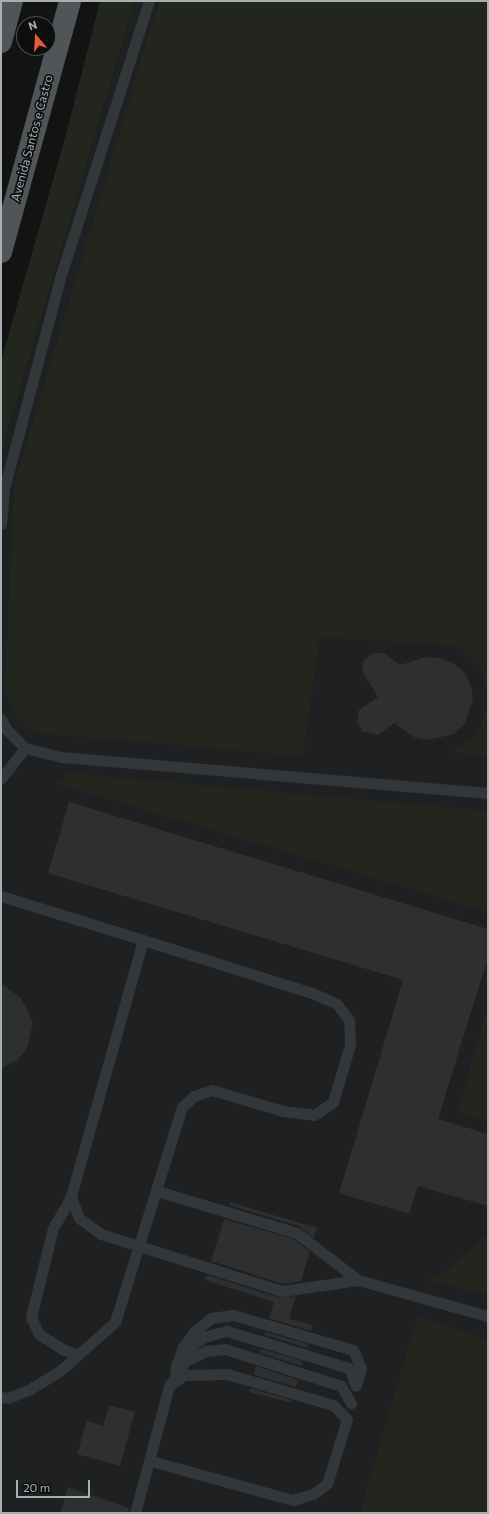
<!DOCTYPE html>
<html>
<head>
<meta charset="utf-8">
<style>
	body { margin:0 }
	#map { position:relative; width:489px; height:1514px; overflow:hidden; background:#131314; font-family:Commissioner,sans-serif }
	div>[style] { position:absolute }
	.built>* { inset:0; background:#1f2021 }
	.green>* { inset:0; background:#22261f }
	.building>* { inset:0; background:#2e2f30 }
	.lane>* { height:11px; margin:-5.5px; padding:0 5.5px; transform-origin:5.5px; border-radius:5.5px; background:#343739 }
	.primary>* { height:22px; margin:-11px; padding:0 11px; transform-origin:11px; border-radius:11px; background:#505557 }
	span { translate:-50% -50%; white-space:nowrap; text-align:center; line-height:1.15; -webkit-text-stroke:3.5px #0e0e0f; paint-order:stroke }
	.street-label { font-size:12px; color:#a5b0b3 }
	.frame { position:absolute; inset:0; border:2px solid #a5b0b3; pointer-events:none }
	.north { position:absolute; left:16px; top:16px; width:40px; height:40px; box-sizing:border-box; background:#0e0e0f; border:1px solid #4a4f51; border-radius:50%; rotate:342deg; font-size:11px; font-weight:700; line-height:16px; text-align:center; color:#a5b0b3 }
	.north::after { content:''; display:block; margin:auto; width:14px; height:18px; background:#e25b3c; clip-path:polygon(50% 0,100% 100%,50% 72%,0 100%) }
	.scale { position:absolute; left:16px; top:1480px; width:74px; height:18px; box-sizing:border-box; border:2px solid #a5b0b3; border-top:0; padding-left:5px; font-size:12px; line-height:14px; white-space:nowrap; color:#a5b0b3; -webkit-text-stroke:3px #0e0e0f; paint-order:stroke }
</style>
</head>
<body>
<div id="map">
	<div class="built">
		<div style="clip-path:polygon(135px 1px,488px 1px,488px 1513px,1px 1513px,1px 454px)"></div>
	</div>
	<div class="green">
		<div style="clip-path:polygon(100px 1px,135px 1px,1px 454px,1px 361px,67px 131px)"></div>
		<div style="clip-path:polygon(159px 1px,488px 1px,488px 699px,482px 669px,456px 646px,320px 637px,303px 756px,35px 733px,16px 717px,5px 692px,14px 486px)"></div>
		<div style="clip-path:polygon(488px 704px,488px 756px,450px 752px,477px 736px)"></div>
		<div style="clip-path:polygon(69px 773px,488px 811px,488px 912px,54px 783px)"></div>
		<div style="clip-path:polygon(488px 1006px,488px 1123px,457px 1112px)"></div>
		<div style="clip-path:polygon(488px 1233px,488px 1295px,427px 1280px,447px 1270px)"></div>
		<div style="clip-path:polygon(417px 1317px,488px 1339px,488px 1513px,360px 1513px)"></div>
	</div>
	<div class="building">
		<div style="clip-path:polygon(373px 653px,384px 653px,400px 665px,426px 657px,440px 658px,453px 663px,464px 672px,471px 685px,473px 699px,464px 725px,454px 734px,428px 740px,414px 737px,394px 723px,378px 735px,362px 731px,357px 721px,359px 710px,378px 697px,362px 671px,364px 660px)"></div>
		<div style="clip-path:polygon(69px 802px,488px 929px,488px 957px,438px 1119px,488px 1134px,488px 1206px,418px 1186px,409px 1214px,339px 1193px,403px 980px,48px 873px)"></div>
		<div style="clip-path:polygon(1px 983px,21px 998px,33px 1022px,27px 1049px,18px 1059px,1px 1069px)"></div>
		<div style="clip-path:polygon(230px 1202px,317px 1228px,314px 1238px,299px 1226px,229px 1205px)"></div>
		<div style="clip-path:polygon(224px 1219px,294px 1239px,310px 1252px,301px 1281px,283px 1284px,211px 1261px)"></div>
		<div style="clip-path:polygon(207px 1275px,280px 1298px,296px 1296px,289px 1319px,313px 1325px,311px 1331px,269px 1318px,274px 1302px,205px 1280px)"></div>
		<div style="clip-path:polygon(265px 1332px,308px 1344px,307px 1348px,265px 1335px)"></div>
		<div style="clip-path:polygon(261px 1349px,303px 1361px,302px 1366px,260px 1353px)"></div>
		<div style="clip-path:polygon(256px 1366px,298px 1380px,296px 1387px,254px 1375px)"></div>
		<div style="clip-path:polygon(250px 1388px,292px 1400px,292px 1403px,249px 1392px)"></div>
		<div style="clip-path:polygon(109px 1405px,135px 1412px,120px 1466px,77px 1454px,87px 1421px,103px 1426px)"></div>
		<div style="clip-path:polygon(68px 1487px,129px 1508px,128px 1513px,60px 1513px)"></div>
	</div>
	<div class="lane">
		<div style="left:1px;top:524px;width:35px;rotate:-85deg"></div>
		<div style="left:4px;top:489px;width:218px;rotate:-75.1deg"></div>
		<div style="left:60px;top:278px;width:291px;rotate:-72.2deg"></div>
		<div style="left:1px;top:719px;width:11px;rotate:63deg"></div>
		<div style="left:6px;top:729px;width:27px;rotate:45deg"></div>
		<div style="left:25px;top:748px;width:39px;rotate:128deg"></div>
		<div style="left:25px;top:748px;width:37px;rotate:14deg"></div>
		<div style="left:61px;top:757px;width:429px;rotate:4.8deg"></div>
		<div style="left:1px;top:896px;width:149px;rotate:17.2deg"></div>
		<div style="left:71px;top:1197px;width:22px;rotate:69deg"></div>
		<div style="left:79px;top:1218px;width:27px;rotate:36deg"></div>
		<div style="left:101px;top:1234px;width:190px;rotate:17.5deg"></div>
		<div style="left:282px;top:1291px;width:77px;rotate:-8.2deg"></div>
		<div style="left:358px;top:1280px;width:77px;rotate:-142.4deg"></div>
		<div style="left:297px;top:1233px;width:146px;rotate:-163.3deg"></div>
		<div style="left:358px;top:1280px;width:135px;rotate:15.5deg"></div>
		<div style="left:183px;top:1352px;width:26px;rotate:-36deg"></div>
		<div style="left:204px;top:1337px;width:24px;rotate:-15deg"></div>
		<div style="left:227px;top:1331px;width:127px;rotate:16.9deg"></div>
		<div style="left:349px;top:1368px;width:19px;rotate:69deg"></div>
		<div style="left:175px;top:1369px;width:23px;rotate:-70deg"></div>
		<div style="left:183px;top:1347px;width:17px;rotate:-54deg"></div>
		<div style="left:193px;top:1333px;width:23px;rotate:-40deg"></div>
		<div style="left:211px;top:1318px;width:22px;rotate:-8deg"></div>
		<div style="left:233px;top:1315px;width:125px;rotate:16.3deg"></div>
		<div style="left:353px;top:1350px;width:20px;rotate:66deg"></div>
		<div style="left:361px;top:1368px;width:18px;rotate:106deg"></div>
		<div style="left:1px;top:1397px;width:7px;rotate:8deg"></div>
		<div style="left:8px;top:1398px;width:24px;rotate:-22deg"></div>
		<div style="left:30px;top:1389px;width:35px;rotate:-31deg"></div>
		<div style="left:60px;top:1371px;width:24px;rotate:-42deg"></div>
		<div style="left:78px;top:1355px;width:50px;rotate:-41.7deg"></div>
		<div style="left:115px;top:1322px;width:225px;rotate:-72.7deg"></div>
		<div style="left:182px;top:1107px;width:16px;rotate:-43deg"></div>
		<div style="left:194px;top:1096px;width:19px;rotate:-18deg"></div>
		<div style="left:212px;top:1090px;width:74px;rotate:16.5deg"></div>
		<div style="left:283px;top:1111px;width:31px;rotate:7deg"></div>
		<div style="left:314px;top:1115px;width:23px;rotate:-34deg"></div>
		<div style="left:333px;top:1102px;width:59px;rotate:-73.4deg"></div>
		<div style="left:350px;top:1045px;width:25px;rotate:-92deg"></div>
		<div style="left:349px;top:1020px;width:20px;rotate:-127deg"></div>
		<div style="left:337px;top:1004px;width:27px;rotate:-156deg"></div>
		<div style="left:312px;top:993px;width:177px;rotate:-162.6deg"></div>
		<div style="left:143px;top:940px;width:267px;rotate:105.7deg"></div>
		<div style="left:71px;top:1197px;width:36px;rotate:120deg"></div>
		<div style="left:53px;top:1228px;width:92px;rotate:103.9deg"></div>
		<div style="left:31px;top:1317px;width:19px;rotate:65deg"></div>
		<div style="left:39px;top:1334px;width:27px;rotate:33deg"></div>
		<div style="left:62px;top:1349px;width:17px;rotate:21deg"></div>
		<div style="left:151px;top:1461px;width:147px;rotate:15.4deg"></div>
		<div style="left:293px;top:1500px;width:21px;rotate:-17deg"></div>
		<div style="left:313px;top:1494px;width:17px;rotate:-36deg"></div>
		<div style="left:327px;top:1484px;width:68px;rotate:-72.9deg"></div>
		<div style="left:347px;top:1419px;width:20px;rotate:-135deg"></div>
		<div style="left:333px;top:1405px;width:110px;rotate:-163.7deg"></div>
		<div style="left:227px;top:1374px;width:43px;rotate:178.7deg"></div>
		<div style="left:184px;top:1375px;width:19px;rotate:144deg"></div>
		<div style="left:135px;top:1513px;width:131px;rotate:-75deg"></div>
		<div style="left:169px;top:1386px;width:30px;rotate:-57deg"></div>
		<div style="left:185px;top:1361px;width:23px;rotate:-25deg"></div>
		<div style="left:206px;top:1351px;width:19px;rotate:-6deg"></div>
		<div style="left:225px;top:1349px;width:122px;rotate:17.7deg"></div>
		<div style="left:341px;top:1386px;width:20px;rotate:60deg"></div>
	</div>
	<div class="primary">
		<div style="left:1px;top:42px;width:42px;rotate:-75deg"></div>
		<div style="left:1px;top:252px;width:260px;rotate:-74.6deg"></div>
	</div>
	<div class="street-label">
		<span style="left:32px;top:138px;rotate:-75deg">Avenida Santos e Castro</span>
	</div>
	<div class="frame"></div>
	<div class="north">N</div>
	<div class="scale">20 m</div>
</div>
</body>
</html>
